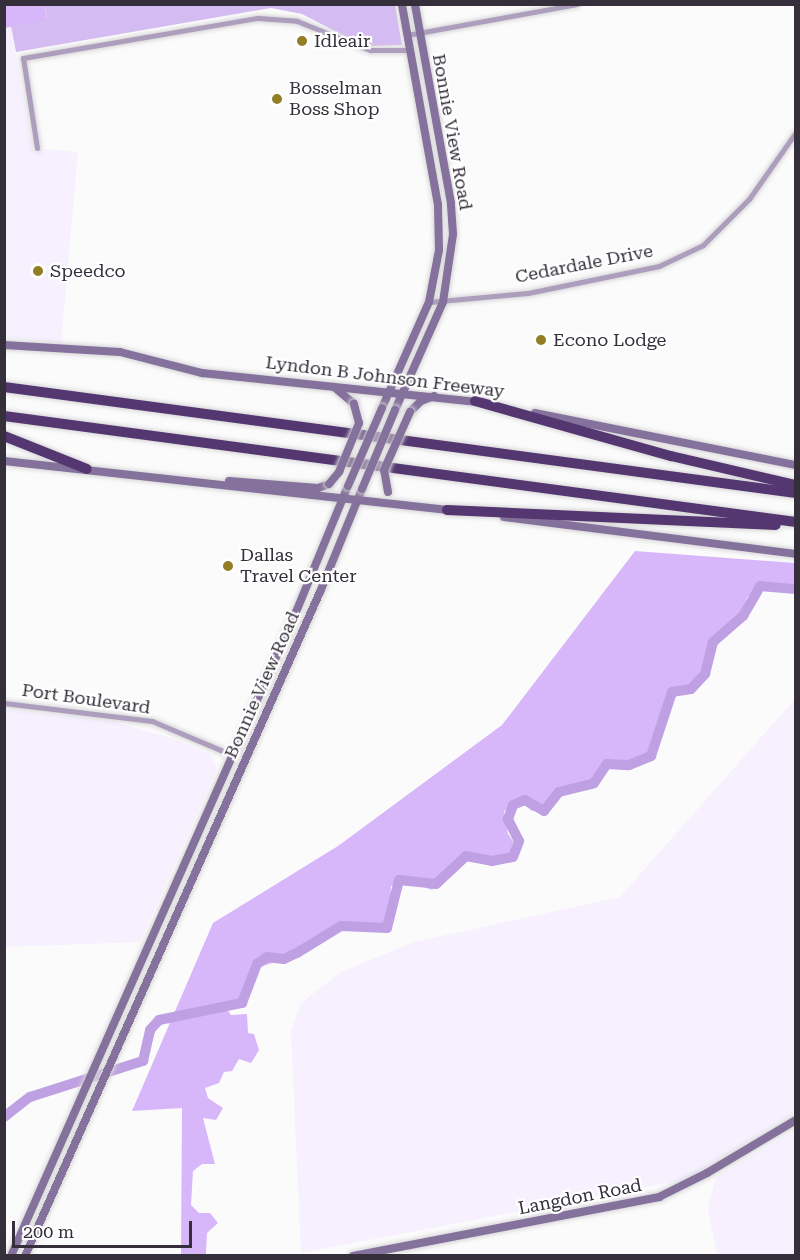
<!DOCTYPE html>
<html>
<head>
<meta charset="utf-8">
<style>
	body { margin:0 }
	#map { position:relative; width:800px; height:1260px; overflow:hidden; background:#fbfbfb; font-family:"Roboto Serif",serif }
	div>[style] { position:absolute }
	.built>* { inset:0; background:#f6f0ff }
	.green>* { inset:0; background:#d4bbf1 }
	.forest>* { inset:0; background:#d7b7fa }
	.river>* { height:10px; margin:-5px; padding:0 5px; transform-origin:5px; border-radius:5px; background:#bfa0e2 }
	.roads { filter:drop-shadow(0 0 2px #d7d6d8) drop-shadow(0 0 2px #d7d6d8) }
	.street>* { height:5px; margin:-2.5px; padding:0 2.5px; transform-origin:2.5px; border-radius:2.5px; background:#ac9ebc }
	.secondary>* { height:8px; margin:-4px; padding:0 4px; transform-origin:4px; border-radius:4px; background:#85729c }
	.highway>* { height:10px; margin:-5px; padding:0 5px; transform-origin:5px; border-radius:5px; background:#543770 }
	.bridges { filter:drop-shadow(0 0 2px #d7d6d8) drop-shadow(0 0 2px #d7d6d8) }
	.secondary-bridge>* { height:8px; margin:-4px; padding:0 4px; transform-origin:4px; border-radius:4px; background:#85729c }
	.dots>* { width:16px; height:16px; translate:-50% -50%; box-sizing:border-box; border:3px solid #fff; border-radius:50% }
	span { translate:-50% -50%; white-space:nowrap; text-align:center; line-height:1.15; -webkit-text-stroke:4.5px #fff; paint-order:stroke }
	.poi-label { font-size:18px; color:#342f3a }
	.left { translate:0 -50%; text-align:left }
	.street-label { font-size:18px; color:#342f3a }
	.frame { position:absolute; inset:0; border:6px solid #342f3a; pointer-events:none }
	.scale { position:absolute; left:12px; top:1221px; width:180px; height:27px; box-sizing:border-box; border:3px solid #342f3a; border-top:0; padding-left:8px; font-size:18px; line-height:21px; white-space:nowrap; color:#342f3a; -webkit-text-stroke:4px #fff; paint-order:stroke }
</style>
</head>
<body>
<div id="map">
	<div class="built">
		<div style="clip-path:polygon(11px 26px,32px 148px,78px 152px,61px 343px,5px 337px,4px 28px)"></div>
		<div style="clip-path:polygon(795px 699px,795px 1112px,687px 1179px,301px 1253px,291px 1031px,301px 1003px,341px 972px,414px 942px,620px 897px)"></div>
		<div style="clip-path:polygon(4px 709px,112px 721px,177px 740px,211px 755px,217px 769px,140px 942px,5px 947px)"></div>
		<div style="clip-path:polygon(795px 1130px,795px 1255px,717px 1255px,708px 1209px,716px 1177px)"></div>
	</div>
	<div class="green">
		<div style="clip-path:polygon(395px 4px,402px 45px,373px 46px,350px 39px,302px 14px,271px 8px,16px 52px,11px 26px,47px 18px,45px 5px)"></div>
	</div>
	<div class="forest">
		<div style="clip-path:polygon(5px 4px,45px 5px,47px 20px,5px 28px)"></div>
		<div style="clip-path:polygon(635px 551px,795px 563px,795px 593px,760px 589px,748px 596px,736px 622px,710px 642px,705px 664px,686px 693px,668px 696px,648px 756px,628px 767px,607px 763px,589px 785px,557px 791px,542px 811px,532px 811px,519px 801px,511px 803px,504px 812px,508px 834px,513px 841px,510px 858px,492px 863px,462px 856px,432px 890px,410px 882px,391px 886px,389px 922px,381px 930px,339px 929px,298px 955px,253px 969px,243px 1000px,226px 1008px,231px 1015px,247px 1014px,248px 1033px,254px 1034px,259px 1050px,251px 1063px,239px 1059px,232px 1071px,224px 1072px,219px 1083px,205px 1088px,208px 1098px,223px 1108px,216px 1120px,203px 1118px,215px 1164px,202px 1164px,193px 1171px,191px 1205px,199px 1213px,210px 1213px,218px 1223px,207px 1233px,206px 1254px,181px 1255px,182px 1108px,132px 1111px,213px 923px,338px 846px,502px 725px)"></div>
	</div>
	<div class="river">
		<div style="left:4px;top:1117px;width:33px;rotate:-38deg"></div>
		<div style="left:30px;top:1097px;width:119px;rotate:-17.7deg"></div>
		<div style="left:143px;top:1061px;width:32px;rotate:-77deg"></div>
		<div style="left:150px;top:1030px;width:13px;rotate:-48deg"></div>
		<div style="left:159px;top:1020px;width:85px;rotate:-11.6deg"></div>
		<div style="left:242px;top:1003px;width:42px;rotate:-69deg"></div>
		<div style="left:257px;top:964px;width:12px;rotate:-35deg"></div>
		<div style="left:267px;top:957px;width:17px;rotate:7deg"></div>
		<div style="left:284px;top:959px;width:14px;rotate:-25deg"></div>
		<div style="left:297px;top:953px;width:52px;rotate:-31.5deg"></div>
		<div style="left:341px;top:926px;width:46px;rotate:2.5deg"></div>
		<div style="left:387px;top:928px;width:49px;rotate:-76deg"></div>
		<div style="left:399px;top:880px;width:37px;rotate:6deg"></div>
		<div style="left:436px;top:884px;width:41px;rotate:-43deg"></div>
		<div style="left:466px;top:856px;width:26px;rotate:11deg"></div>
		<div style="left:492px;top:861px;width:21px;rotate:-11deg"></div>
		<div style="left:513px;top:857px;width:17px;rotate:-69deg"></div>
		<div style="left:519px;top:841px;width:25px;rotate:-117deg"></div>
		<div style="left:508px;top:819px;width:15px;rotate:-70deg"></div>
		<div style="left:513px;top:805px;width:13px;rotate:-23deg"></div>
		<div style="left:525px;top:800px;width:22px;rotate:30deg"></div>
		<div style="left:544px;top:811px;width:24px;rotate:-52deg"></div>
		<div style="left:559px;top:792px;width:36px;rotate:-14deg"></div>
		<div style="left:594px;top:783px;width:23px;rotate:-56deg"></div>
		<div style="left:607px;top:764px;width:22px;rotate:3deg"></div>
		<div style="left:629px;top:765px;width:24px;rotate:-22deg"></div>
		<div style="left:651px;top:756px;width:67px;rotate:-71.8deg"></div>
		<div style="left:672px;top:692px;width:19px;rotate:-9deg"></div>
		<div style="left:691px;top:689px;width:21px;rotate:-47deg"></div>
		<div style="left:705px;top:674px;width:33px;rotate:-76deg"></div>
		<div style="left:713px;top:642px;width:40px;rotate:-41deg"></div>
		<div style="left:743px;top:616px;width:34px;rotate:-60deg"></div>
		<div style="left:760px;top:586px;width:36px;rotate:5deg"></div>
	</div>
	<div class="roads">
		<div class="street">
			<div style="left:407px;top:35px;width:173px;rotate:-10.3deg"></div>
			<div style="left:37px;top:148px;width:91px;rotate:-98.8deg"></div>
			<div style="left:23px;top:58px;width:238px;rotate:-9.7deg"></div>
			<div style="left:258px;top:18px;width:39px;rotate:4deg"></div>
			<div style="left:297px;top:21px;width:79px;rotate:21.7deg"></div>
			<div style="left:370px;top:50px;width:40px"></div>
			<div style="left:429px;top:302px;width:99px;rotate:-5.2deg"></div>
			<div style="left:528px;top:293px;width:134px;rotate:-11.6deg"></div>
			<div style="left:659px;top:266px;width:49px;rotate:-25.5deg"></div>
			<div style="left:703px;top:245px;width:65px;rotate:-45deg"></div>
			<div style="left:749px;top:199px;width:82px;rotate:-55deg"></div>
			<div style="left:4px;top:703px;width:149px;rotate:6.9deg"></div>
			<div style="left:152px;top:721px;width:85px;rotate:22.9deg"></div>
		</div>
		<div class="secondary">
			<div style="left:4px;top:345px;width:116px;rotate:3.5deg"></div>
			<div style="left:120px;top:352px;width:85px;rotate:14.4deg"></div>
			<div style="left:202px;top:373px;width:279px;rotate:6deg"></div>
			<div style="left:334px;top:387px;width:26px;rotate:40deg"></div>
			<div style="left:382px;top:408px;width:116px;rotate:-66.1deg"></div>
			<div style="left:429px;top:302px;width:53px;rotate:-79.1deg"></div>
			<div style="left:439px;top:250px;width:45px;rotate:-91.3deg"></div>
			<div style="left:438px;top:205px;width:204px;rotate:-100.2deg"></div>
			<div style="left:395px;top:410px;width:118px;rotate:-66deg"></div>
			<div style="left:443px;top:302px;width:69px;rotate:-81.6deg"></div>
			<div style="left:453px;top:234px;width:31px;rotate:-94deg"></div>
			<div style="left:451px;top:203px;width:202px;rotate:-100.3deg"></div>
			<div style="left:410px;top:412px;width:16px;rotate:-45deg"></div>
			<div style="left:421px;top:401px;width:14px;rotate:-21deg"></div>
			<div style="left:535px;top:413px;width:266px;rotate:11.3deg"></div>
			<div style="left:4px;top:461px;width:449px;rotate:6.3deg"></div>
			<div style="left:229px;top:481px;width:89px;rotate:4.5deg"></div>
			<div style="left:318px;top:488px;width:12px;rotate:-20deg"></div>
			<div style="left:504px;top:517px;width:294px;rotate:7.2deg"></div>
			<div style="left:11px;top:1256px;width:704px;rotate:-66.13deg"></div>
			<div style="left:296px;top:612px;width:136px;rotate:-67.6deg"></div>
			<div style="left:25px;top:1256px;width:727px;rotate:-66.05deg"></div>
			<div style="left:320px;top:592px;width:111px;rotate:-67.8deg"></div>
			<div style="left:353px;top:1256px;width:312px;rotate:-10.9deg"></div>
			<div style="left:659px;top:1197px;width:54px;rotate:-26.6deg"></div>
			<div style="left:707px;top:1173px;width:104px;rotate:-30.8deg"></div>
		</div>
		<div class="highway">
			<div style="left:4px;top:387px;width:799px;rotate:7.62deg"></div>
			<div style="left:475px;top:401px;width:204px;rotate:15.7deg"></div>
			<div style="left:671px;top:456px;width:128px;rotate:13.1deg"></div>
			<div style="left:4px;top:416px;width:799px;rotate:7.62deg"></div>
			<div style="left:4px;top:436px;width:89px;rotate:21.7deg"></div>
			<div style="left:447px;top:510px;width:329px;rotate:2.6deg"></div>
		</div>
	</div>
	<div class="bridges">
		<div class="secondary-bridge">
			<div style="left:329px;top:484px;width:16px;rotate:-50deg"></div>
			<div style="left:339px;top:472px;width:53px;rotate:-67.8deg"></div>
			<div style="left:359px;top:423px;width:20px;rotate:-105deg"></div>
			<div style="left:348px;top:486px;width:85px;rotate:-66.4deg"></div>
			<div style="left:362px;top:489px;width:86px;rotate:-67.3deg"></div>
			<div style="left:388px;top:492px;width:22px;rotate:-100deg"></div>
			<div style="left:384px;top:470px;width:64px;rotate:-65.9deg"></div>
		</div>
	</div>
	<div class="dots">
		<div style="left:302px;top:41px;background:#927e24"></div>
		<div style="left:277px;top:99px;background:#927e24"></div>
		<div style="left:38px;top:271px;background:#927e24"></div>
		<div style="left:541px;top:340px;background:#927e24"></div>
		<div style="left:228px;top:566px;background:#927e24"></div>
	</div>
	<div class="poi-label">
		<span class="left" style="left:314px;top:41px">Idleair</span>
		<span class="left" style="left:289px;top:99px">Bosselman<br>Boss Shop</span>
		<span class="left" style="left:50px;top:271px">Speedco</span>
		<span class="left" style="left:553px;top:340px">Econo Lodge</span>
		<span class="left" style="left:240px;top:566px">Dallas<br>Travel Center</span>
	</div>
	<div class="street-label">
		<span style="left:452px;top:132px;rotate:80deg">Bonnie View Road</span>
		<span style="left:584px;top:264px;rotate:-11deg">Cedardale Drive</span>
		<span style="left:385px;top:377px;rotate:7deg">Lyndon B Johnson Freeway</span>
		<span style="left:262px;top:685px;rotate:-66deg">Bonnie View Road</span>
		<span style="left:86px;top:699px;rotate:8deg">Port Boulevard</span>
		<span style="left:580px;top:1197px;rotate:-11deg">Langdon Road</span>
	</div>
	<div class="frame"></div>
	<div class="scale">200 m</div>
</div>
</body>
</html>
